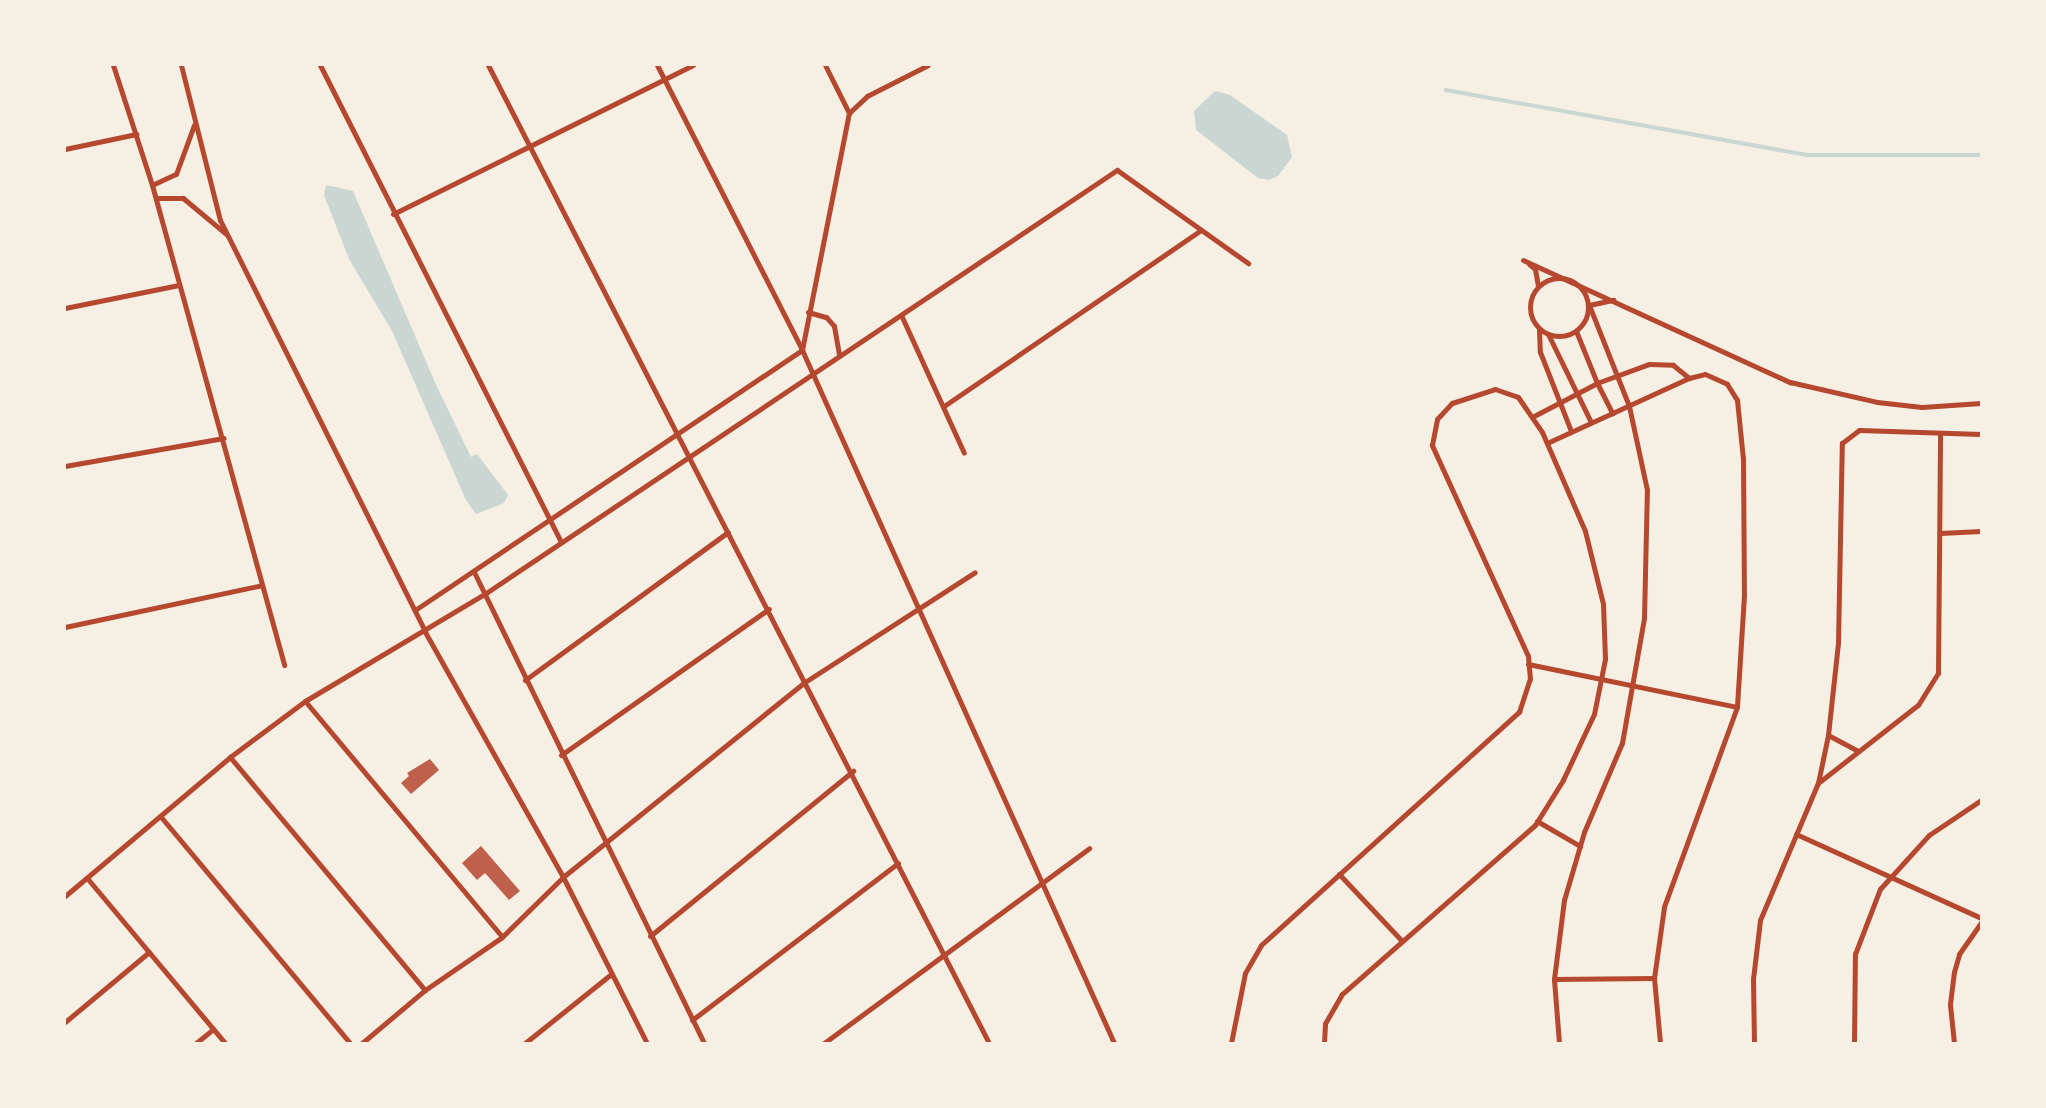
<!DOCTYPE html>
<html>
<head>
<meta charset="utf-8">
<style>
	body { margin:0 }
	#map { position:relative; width:2046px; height:1108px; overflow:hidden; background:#f6efe4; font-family:"Roboto Condensed",sans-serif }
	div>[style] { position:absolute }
	.water>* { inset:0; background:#c9d6d2 }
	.stream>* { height:3.5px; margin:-1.75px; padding:0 1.75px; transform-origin:1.75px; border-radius:1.75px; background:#c9d6d2 }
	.building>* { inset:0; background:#bf614a }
	.minor>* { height:5px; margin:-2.5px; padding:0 2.5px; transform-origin:2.5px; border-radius:2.5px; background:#b5482f }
	.minor>.ring { margin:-2.5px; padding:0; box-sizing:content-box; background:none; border:5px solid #b5482f; border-radius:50% }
	span { translate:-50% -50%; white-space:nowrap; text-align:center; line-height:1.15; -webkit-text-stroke:6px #f6efe4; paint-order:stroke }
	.frame { position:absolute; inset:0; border:66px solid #f6efe4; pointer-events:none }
</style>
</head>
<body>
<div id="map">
	<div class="water">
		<div style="clip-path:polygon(1215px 91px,1230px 95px,1287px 135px,1292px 157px,1278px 176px,1269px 180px,1258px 178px,1196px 130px,1194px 111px)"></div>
		<div style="clip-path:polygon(326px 185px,353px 191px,437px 387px,471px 457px,477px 454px,508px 495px,504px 503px,476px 514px,466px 500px,392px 331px,349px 259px,324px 195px)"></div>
	</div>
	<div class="stream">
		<div style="left:1446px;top:90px;width:368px;rotate:10.2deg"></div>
		<div style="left:1808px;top:155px;width:173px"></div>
	</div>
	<div class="building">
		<div style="clip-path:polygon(430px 759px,439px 770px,411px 794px,401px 783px,409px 776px,407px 773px)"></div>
		<div style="clip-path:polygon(481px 846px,520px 891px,509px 900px,485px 873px,477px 880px,462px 863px)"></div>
	</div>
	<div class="minor">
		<div style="left:113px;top:65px;width:126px;rotate:72deg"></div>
		<div style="left:152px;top:185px;width:498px;rotate:74.6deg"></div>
		<div style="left:181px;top:65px;width:160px;rotate:75.9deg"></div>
		<div style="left:220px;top:220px;width:460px;rotate:63.5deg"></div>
		<div style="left:425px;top:632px;width:281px;rotate:60.6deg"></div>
		<div style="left:563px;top:877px;width:186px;rotate:63.2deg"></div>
		<div style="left:320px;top:65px;width:532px;rotate:63.19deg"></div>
		<div style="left:488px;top:65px;width:1099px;rotate:62.88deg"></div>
		<div style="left:657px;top:65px;width:320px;rotate:63deg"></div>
		<div style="left:802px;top:350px;width:760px;rotate:65.76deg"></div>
		<div style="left:825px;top:65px;width:54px;rotate:63.4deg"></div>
		<div style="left:65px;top:149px;width:73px;rotate:-11.9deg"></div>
		<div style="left:152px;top:185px;width:26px;rotate:-25deg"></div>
		<div style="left:176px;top:174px;width:52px;rotate:-69.8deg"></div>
		<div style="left:156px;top:198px;width:27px"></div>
		<div style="left:183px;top:198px;width:56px;rotate:39.9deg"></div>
		<div style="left:393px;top:214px;width:335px;rotate:-26.4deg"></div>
		<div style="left:1523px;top:260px;width:294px;rotate:24.6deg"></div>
		<div style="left:1790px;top:382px;width:89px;rotate:12.9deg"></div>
		<div style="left:1877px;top:402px;width:45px;rotate:6.3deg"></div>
		<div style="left:1922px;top:407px;width:59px;rotate:-3.9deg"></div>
		<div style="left:1529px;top:264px;width:8px;rotate:40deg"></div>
		<div style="left:1535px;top:269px;width:17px;rotate:80deg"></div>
		<div class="ring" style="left:1530px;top:278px;width:53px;height:53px"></div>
		<div style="left:65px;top:308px;width:116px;rotate:-11.4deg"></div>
		<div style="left:808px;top:312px;width:19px;rotate:16deg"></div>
		<div style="left:826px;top:317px;width:12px;rotate:48deg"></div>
		<div style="left:834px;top:326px;width:29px;rotate:80deg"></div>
		<div style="left:902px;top:317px;width:149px;rotate:65.5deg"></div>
		<div style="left:1539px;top:329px;width:23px;rotate:88deg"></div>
		<div style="left:1540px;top:352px;width:85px;rotate:68.6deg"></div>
		<div style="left:1576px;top:331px;width:56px;rotate:68deg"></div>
		<div style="left:1597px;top:383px;width:55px;rotate:-20.1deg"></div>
		<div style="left:1649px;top:364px;width:24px;rotate:2deg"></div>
		<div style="left:1673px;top:365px;width:21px;rotate:39deg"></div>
		<div style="left:1548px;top:334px;width:98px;rotate:64deg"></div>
		<div style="left:944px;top:406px;width:311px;rotate:-34.4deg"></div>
		<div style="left:1532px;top:417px;width:73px;rotate:-27.6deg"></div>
		<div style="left:1597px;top:383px;width:34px;rotate:63deg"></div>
		<div style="left:1547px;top:443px;width:156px;rotate:-24.6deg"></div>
		<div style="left:1689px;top:378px;width:16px;rotate:-14deg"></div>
		<div style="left:1705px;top:374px;width:24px;rotate:24deg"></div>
		<div style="left:1727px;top:384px;width:19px;rotate:58deg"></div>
		<div style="left:1737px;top:400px;width:59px;rotate:84.2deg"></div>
		<div style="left:1743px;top:459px;width:136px;rotate:89.6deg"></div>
		<div style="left:1744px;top:595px;width:112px;rotate:93.6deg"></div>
		<div style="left:1737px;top:707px;width:213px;rotate:110.1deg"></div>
		<div style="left:1664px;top:907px;width:72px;rotate:98deg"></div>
		<div style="left:1654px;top:978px;width:65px;rotate:84.7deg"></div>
		<div style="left:65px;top:466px;width:161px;rotate:-10deg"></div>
		<div style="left:1940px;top:533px;width:41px;rotate:-2.8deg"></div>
		<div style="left:474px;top:572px;width:524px;rotate:63.97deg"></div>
		<div style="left:415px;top:610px;width:466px;rotate:-33.9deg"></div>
		<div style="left:802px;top:350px;width:242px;rotate:-78.8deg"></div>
		<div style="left:849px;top:113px;width:25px;rotate:-43deg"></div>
		<div style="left:867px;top:96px;width:68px;rotate:-26.9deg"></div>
		<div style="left:65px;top:627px;width:201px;rotate:-12deg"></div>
		<div style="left:1528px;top:664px;width:213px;rotate:11.6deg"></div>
		<div style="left:525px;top:680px;width:251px;rotate:-36.1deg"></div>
		<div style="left:305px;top:701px;width:307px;rotate:50.1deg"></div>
		<div style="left:1828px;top:735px;width:32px;rotate:28deg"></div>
		<div style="left:561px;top:755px;width:254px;rotate:-35.1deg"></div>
		<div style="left:230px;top:757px;width:304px;rotate:50.1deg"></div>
		<div style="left:1818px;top:783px;width:127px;rotate:-38deg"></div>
		<div style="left:1918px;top:705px;width:38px;rotate:-58deg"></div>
		<div style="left:1938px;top:673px;width:238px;rotate:-89.5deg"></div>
		<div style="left:161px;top:817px;width:295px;rotate:50.1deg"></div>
		<div style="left:1537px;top:821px;width:50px;rotate:30.2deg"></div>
		<div style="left:1796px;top:834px;width:203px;rotate:24.4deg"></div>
		<div style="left:1339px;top:874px;width:91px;rotate:46.8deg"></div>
		<div style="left:87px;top:878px;width:215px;rotate:50.1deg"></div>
		<div style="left:65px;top:896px;width:216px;rotate:-40.1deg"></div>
		<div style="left:230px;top:757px;width:94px;rotate:-36.7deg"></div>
		<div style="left:305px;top:701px;width:211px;rotate:-30.8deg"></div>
		<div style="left:486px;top:593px;width:760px;rotate:-33.84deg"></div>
		<div style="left:1117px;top:170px;width:161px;rotate:35.4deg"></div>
		<div style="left:650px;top:936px;width:262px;rotate:-39.1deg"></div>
		<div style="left:1554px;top:979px;width:100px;rotate:-0.6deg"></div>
		<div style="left:692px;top:1020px;width:259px;rotate:-37.3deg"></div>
		<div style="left:65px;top:1022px;width:109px;rotate:-39.8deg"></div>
		<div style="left:196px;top:1043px;width:22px;rotate:-39deg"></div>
		<div style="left:362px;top:1043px;width:82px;rotate:-40.1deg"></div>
		<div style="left:425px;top:990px;width:93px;rotate:-34.5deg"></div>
		<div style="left:502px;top:937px;width:86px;rotate:-44.5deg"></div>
		<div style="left:563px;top:877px;width:311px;rotate:-38.9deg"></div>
		<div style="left:805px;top:682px;width:202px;rotate:-32.9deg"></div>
		<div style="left:525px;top:1043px;width:110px;rotate:-38.7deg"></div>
		<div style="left:824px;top:1043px;width:329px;rotate:-36.3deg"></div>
		<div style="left:1231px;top:1043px;width:71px;rotate:-78.7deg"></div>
		<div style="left:1245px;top:973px;width:32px;rotate:-60deg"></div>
		<div style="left:1261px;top:945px;width:348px;rotate:-42.1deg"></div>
		<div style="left:1519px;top:712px;width:35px;rotate:-72deg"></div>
		<div style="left:1530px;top:679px;width:23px;rotate:-95deg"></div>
		<div style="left:1528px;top:656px;width:232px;rotate:-114.5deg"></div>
		<div style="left:1432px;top:445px;width:26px;rotate:-79deg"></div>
		<div style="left:1437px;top:419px;width:22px;rotate:-47deg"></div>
		<div style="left:1452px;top:403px;width:45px;rotate:-18deg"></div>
		<div style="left:1495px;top:389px;width:24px;rotate:19deg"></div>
		<div style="left:1518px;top:397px;width:42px;rotate:55.6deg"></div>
		<div style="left:1542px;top:432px;width:108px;rotate:66.5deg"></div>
		<div style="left:1585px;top:531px;width:75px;rotate:76.1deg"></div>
		<div style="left:1603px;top:604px;width:55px;rotate:87.9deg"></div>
		<div style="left:1605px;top:659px;width:56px;rotate:101.3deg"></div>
		<div style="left:1594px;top:714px;width:73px;rotate:115.2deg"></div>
		<div style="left:1563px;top:780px;width:53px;rotate:121.9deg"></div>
		<div style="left:1535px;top:825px;width:257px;rotate:138.8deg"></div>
		<div style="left:1342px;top:994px;width:34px;rotate:120deg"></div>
		<div style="left:1325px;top:1024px;width:19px;rotate:93deg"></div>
		<div style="left:1559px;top:1043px;width:64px;rotate:-94.5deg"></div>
		<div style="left:1554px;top:979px;width:80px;rotate:-82.8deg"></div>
		<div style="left:1564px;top:900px;width:71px;rotate:-73.6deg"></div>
		<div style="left:1584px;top:832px;width:97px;rotate:-66.9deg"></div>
		<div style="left:1622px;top:743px;width:127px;rotate:-80deg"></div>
		<div style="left:1644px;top:618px;width:128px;rotate:-88.7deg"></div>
		<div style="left:1647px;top:490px;width:86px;rotate:-102.1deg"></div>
		<div style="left:1629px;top:406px;width:109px;rotate:-111.6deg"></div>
		<div style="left:1589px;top:305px;width:25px;rotate:-12deg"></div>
		<div style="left:1754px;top:1043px;width:64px;rotate:-90.9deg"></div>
		<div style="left:1753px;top:979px;width:59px;rotate:-83.2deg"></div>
		<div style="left:1760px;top:920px;width:149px;rotate:-67.1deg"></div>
		<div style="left:1818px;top:783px;width:49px;rotate:-78.2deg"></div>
		<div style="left:1828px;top:735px;width:93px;rotate:-83.8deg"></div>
		<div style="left:1838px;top:643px;width:200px;rotate:-88.9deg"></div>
		<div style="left:1842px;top:443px;width:21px;rotate:-37deg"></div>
		<div style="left:1859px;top:430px;width:122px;rotate:1.9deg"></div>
		<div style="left:1854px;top:1043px;width:89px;rotate:-89.4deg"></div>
		<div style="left:1855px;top:954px;width:70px;rotate:-69deg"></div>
		<div style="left:1880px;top:889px;width:73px;rotate:-47.8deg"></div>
		<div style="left:1929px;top:835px;width:63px;rotate:-33.9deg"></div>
		<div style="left:1954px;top:1043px;width:39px;rotate:-96deg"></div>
		<div style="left:1950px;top:1004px;width:32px;rotate:-83deg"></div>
		<div style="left:1954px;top:972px;width:19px;rotate:-74deg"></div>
		<div style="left:1959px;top:954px;width:39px;rotate:-55deg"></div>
	</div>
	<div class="frame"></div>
</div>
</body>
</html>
